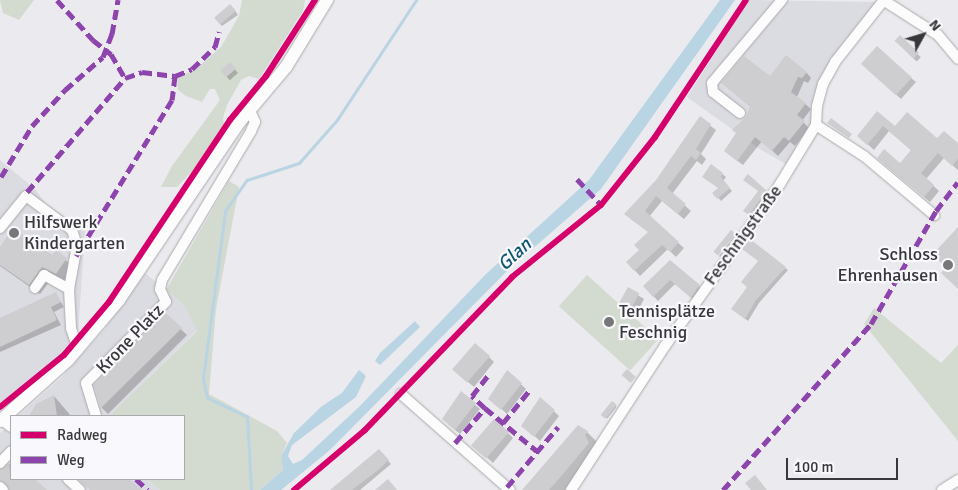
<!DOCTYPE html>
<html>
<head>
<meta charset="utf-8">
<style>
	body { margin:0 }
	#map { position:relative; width:958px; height:490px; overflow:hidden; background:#ebebef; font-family:Signika,sans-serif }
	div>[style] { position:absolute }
	.built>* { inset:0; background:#dbdbe2 }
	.green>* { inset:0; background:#d3dacf; transform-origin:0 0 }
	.water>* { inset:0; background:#b9d4e2 }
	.shadow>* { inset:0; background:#0003; transform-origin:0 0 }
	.stream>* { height:2.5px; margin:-1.25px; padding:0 1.25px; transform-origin:1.25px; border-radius:1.25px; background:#b9d4e2 }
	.building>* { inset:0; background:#ceced0; transform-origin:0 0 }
	.roads { filter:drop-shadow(0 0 1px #aaaaac) drop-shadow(0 0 1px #aaaaac) }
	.minor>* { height:10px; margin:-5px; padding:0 5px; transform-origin:5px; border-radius:5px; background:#fcfcfd }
	.major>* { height:12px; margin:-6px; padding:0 6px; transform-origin:6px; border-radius:6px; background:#fcfcfd }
	.quiet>* { height:5px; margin-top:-2.5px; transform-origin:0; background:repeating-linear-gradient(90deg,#8e44ad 0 10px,transparent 0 15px) }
	.cycleway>* { height:6px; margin:-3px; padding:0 3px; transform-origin:3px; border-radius:3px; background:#d6006c }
	.dots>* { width:14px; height:14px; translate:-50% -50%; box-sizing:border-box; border:2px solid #f8f8fd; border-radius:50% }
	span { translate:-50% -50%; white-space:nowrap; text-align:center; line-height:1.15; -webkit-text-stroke:4.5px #f8f8fd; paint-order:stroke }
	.poi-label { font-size:18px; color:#38383a }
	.left { translate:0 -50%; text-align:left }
	.right { translate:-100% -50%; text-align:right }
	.street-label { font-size:18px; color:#38383a }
	.water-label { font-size:19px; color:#0f5771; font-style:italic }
	.legend { position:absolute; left:10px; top:415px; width:175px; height:65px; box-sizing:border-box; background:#f8f8fd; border:1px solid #ababaf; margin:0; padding:6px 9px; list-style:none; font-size:15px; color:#38383a }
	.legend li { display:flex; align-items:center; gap:10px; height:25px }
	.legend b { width:25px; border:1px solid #ababaf }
	.north { position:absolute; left:898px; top:10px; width:50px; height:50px; -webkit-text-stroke:4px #f8f8fd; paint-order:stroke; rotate:51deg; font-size:14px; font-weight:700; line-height:20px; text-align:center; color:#38383a }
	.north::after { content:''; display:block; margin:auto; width:18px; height:22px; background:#38383a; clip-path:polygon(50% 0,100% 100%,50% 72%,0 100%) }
	.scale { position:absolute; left:786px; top:458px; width:112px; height:22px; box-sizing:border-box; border:2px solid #38383a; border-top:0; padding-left:6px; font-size:15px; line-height:18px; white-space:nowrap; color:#38383a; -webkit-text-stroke:4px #f8f8fd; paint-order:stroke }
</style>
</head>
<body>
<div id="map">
	<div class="built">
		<div style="clip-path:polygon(749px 0,880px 2px,834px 61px,813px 125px,786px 164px,761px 150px,687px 97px)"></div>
		<div style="clip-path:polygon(0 160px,35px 189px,46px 204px,85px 231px,78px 334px,63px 353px,0 407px)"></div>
		<div style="clip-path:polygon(145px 273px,184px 305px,197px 330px,112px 413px,113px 416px,18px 416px,60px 379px,104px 330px)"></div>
		<div style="clip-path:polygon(11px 423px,11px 479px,148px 479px,160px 490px,0 490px,0 433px)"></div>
	</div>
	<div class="green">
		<div style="clip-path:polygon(0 0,34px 0,19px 20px,3px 13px)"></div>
		<div style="clip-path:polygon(242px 0,305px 0,303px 11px,259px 79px,249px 76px,241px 80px,227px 105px,223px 118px,224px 124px,198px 165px,177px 187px,161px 187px,172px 166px,220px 100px,215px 89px,210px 89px,202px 102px,186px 96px,178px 90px,177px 78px,196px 69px,221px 47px,239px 16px)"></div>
		<div style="clip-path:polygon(229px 181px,239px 187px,216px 309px,209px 394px,277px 431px,287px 443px,281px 456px,283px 470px,260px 490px,160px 490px,148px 479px,184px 479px,184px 416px,113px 416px,112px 413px,197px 331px,184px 305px,166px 290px)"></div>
		<div style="left:587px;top:275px;width:96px;height:42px;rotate:42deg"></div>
		<div style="clip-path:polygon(874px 308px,941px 363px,958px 345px,958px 441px,864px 324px)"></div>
	</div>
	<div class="water">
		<div style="clip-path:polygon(720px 0,735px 0,601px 189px,506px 272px,330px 450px,281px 490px,260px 490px,283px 470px,281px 456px,294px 433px,322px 406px,342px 393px,359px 370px,366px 376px,356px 397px,292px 445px,288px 456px,293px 464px,302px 460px,360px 406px,485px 275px,589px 180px)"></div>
		<div style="clip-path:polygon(415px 321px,420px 327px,380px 365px,375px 361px,380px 353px)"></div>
	</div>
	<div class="shadow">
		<div style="clip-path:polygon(233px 8px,238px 15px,222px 26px,219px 23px)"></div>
		<div style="left:900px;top:37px;width:29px;height:6px;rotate:44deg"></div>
		<div style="left:230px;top:64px;width:12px;height:11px;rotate:48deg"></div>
		<div style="clip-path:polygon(867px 69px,911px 78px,916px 82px,901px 99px)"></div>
		<div style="clip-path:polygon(806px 72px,811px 78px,808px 83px,804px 81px,797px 97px,811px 109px,802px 121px,809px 128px,795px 146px,790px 142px,778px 156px,762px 141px,743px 165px,731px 156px,751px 107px,722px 83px)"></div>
		<div style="clip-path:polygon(878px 113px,895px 128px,958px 145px,958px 170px,944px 158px,926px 179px,939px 191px,930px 202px,884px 164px,900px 165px,912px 151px,889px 131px,874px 150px,864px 141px)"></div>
		<div style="clip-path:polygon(700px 118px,716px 130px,701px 154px,706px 159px,702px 165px,697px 161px,672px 194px,691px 211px,684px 219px,662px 201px,649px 217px,684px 248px,676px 257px,668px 249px,640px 276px,627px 262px,641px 250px,649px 232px,631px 219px)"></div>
		<div style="clip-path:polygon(712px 166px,726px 177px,723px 181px,732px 191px,721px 201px,714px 193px,719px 189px)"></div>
		<div style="clip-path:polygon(748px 176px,767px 193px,751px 216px,745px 210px,759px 192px)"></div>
		<div style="clip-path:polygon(735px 235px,738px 238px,723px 259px,719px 256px)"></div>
		<div style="clip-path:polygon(0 249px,52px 257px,56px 252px,76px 269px,67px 283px,53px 277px,40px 294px,0 266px)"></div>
		<div style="clip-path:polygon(670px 262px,704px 291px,696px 301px,675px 284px,658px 301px,644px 286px)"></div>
		<div style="clip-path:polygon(785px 268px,788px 270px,759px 303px,748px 321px,736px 312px)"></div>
		<div style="clip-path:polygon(628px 289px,644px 299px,636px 315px,620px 305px)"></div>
		<div style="clip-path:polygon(55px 293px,64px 307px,54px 312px,61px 325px,0 352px,0 319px)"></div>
		<div style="clip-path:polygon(165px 314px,187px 335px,108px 414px,102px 408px,95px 385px)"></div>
		<div style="clip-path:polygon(489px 357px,494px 362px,474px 387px,462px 377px)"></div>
		<div style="clip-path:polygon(508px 372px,526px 389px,507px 414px,495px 403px)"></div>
		<div style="clip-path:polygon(461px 393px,480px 409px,460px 434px,448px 424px)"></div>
		<div style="clip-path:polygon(54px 396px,71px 416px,31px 416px,32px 411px)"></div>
		<div style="clip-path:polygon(541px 399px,559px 416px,540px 441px,528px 430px)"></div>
		<div style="left:612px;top:403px;width:6px;height:15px;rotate:39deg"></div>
		<div style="clip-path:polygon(587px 432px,597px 442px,568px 490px,524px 490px)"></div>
		<div style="clip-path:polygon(508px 433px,513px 438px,493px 463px,481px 452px)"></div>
		<div style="clip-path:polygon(379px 451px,391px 464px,360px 490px,334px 490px)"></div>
		<div style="clip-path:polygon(10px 464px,11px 479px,33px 479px,45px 490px,10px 490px,0 470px)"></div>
	</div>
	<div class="stream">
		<div style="left:251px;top:490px;width:73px;rotate:-93.1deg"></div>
		<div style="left:247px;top:417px;width:44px;rotate:-154.6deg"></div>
		<div style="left:207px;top:398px;width:19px;rotate:-102deg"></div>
		<div style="left:203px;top:379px;width:169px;rotate:-82.5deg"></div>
		<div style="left:225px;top:211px;width:38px;rotate:-55deg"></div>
		<div style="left:247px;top:180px;width:55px;rotate:-18.1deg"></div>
		<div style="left:299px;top:163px;width:57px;rotate:-48.5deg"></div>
		<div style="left:337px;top:120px;width:144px;rotate:-56.6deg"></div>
	</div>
	<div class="building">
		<div style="left:230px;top:4px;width:9px;height:21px;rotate:49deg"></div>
		<div style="left:900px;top:35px;width:26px;height:8px;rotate:43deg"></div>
		<div style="left:877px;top:46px;width:47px;height:24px;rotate:42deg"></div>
		<div style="clip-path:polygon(786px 55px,807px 72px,802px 78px,798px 77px,791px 92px,806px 103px,797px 115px,805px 121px,789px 141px,784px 137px,772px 151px,755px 137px,737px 161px,724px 151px,736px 133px,732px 130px,746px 117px,750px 106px,721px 83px,744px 56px,770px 76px)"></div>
		<div style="left:230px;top:62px;width:9px;height:13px;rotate:49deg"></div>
		<div style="clip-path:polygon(877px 111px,895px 126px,907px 112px,937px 138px,944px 131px,958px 143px,958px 159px,952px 166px,938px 153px,921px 173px,934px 185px,924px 197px,877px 158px,884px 149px,900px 163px,911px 150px,883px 126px,867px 145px,857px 136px)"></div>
		<div style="clip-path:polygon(700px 116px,711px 124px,696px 149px,701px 153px,696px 160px,691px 156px,667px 188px,686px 204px,678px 214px,656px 196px,645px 211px,679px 242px,670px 252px,662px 245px,634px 271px,626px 262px,639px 250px,634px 245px,648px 232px,624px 214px,656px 180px)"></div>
		<div style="clip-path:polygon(831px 118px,852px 134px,849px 138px,827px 123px)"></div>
		<div style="clip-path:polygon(711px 164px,723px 173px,721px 177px,730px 188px,717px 199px,712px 193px,718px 188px,702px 177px)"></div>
		<div style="clip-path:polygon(748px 174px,767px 191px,749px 215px,743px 211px,758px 191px,743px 180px)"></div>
		<div style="clip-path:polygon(958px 227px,958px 289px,941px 273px,946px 267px,932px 255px)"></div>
		<div style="clip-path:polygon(13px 228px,52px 255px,56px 250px,67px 258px,56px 274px,42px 267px,29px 285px,0 265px,0 247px)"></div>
		<div style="left:731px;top:230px;width:6px;height:28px;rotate:39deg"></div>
		<div style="clip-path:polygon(750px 239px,786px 267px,756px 300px,745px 319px,731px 309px,747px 287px,741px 282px,758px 261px,742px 249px)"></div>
		<div style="clip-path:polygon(670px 260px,700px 285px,691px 298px,670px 280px,653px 297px,643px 286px)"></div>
		<div style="left:628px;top:287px;width:13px;height:20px;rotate:29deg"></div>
		<div style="clip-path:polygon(56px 292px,61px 302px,51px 307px,57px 320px,0 347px,0 318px)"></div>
		<div style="clip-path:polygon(165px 312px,182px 328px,101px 408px,94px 385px)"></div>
		<div style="left:475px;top:343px;width:20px;height:35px;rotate:41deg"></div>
		<div style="left:627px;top:369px;width:12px;height:8px;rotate:42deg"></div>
		<div style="clip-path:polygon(507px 370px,522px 383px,501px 410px,488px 399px)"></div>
		<div style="clip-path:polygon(461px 391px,476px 403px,455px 430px,442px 419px)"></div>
		<div style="clip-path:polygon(54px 395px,57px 416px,29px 416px,36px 404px)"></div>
		<div style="clip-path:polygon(540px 397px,555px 410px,534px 437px,521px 426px)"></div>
		<div style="left:612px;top:401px;width:6px;height:18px;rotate:39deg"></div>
		<div style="left:494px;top:419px;width:20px;height:35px;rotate:41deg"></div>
		<div style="clip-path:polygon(578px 425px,588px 431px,585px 435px,589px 443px,563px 474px,549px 490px,522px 490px)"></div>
		<div style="clip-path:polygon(379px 449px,389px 460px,377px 471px,352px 490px,330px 490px)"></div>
		<div style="clip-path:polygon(9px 463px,11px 479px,35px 479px,47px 490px,10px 490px,0 480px,0 470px)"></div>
		<div style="clip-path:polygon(755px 475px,767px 490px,751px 490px,745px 483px)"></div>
		<div style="clip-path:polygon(78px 479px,129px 479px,142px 490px,90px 490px)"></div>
		<div style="clip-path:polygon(388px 479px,397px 490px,375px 490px)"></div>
	</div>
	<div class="roads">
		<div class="minor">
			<div style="left:883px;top:0;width:65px;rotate:32.5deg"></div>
			<div style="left:938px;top:35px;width:31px;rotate:50deg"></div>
			<div style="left:740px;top:113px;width:34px;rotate:-142deg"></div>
			<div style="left:713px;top:92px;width:9px;rotate:-96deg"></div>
			<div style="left:712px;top:83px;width:109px;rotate:-49.9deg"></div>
			<div style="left:816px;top:125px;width:57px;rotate:32.9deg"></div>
			<div style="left:864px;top:156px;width:92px;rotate:40.1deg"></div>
			<div style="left:0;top:228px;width:41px;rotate:-50.9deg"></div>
			<div style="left:26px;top:196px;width:57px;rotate:36.5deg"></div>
			<div style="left:72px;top:230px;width:16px;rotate:72deg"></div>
			<div style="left:77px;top:245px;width:45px;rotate:100.3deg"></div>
			<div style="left:69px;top:289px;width:39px;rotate:87deg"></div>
			<div style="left:71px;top:328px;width:23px;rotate:72deg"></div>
			<div style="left:35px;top:288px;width:16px;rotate:-55deg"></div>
			<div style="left:44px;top:275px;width:29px;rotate:29deg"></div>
			<div style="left:401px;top:394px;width:145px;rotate:41.4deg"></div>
			<div style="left:96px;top:416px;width:34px;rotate:-107deg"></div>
			<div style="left:86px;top:383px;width:114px;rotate:-45.4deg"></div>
			<div style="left:166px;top:302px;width:14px;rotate:-115deg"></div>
			<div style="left:160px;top:289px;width:9px;rotate:-77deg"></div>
			<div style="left:162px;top:280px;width:174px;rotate:-59.1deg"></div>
			<div style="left:251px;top:131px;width:10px;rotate:-66deg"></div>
			<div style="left:255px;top:122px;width:12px;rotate:-114deg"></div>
			<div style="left:0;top:418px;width:14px;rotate:39deg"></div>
			<div style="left:0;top:463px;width:16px;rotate:-47deg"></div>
			<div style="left:68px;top:479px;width:16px;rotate:43deg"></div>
			<div style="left:0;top:487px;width:4px;rotate:45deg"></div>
			<div style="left:571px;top:490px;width:172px;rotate:-56.9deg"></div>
			<div style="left:665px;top:346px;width:199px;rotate:-54.6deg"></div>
			<div style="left:780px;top:184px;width:69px;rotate:-58.6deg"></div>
			<div style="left:816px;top:125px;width:19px;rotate:-87deg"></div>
			<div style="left:817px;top:106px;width:23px;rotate:-75deg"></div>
			<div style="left:823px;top:84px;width:25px;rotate:-61deg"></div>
			<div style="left:835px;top:62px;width:79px;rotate:-51.7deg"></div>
			<div style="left:942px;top:490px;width:19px;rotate:-32deg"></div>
		</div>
		<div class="major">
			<div style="left:0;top:421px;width:91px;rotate:-41.9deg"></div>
			<div style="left:68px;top:360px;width:79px;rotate:-49.6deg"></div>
			<div style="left:119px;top:300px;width:212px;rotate:-55.9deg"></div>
			<div style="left:238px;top:124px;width:75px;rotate:-49.9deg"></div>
			<div style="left:286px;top:67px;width:79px;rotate:-58.5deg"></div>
		</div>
	</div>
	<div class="quiet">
		<div style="left:57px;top:0;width:54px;rotate:48deg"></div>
		<div style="left:93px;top:40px;width:23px;rotate:38deg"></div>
		<div style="left:111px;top:54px;width:28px;rotate:60deg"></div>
		<div style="left:175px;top:76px;width:18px;rotate:-22deg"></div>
		<div style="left:192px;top:69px;width:32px;rotate:-44deg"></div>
		<div style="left:215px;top:47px;width:16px;rotate:-75deg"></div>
		<div style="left:1px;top:177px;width:60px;rotate:-58.7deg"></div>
		<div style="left:32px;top:126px;width:49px;rotate:-47.5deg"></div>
		<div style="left:65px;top:90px;width:50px;rotate:-41deg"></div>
		<div style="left:103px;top:57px;width:25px;rotate:-69deg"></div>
		<div style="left:112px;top:34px;width:35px;rotate:-80deg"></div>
		<div style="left:577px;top:179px;width:35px;rotate:47deg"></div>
		<div style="left:27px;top:192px;width:150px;rotate:-49.3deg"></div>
		<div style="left:125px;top:78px;width:18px;rotate:-19deg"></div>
		<div style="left:142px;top:72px;width:33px;rotate:7deg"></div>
		<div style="left:175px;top:76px;width:24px;rotate:97deg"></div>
		<div style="left:172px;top:100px;width:183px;rotate:121.6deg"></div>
		<div style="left:485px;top:408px;width:18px;rotate:-137deg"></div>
		<div style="left:472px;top:396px;width:29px;rotate:-52deg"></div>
		<div style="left:503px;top:423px;width:41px;rotate:-50.9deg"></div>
		<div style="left:455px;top:443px;width:46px;rotate:-49.4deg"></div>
		<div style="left:485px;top:408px;width:67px;rotate:39.6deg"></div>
		<div style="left:136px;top:479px;width:16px;rotate:43deg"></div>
		<div style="left:507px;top:487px;width:79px;rotate:-49.6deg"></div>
		<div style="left:723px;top:490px;width:222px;rotate:-48.3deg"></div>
		<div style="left:871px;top:324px;width:130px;rotate:-60.1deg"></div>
		<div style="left:936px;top:211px;width:36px;rotate:-53deg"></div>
	</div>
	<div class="cycleway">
		<div style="left:0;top:407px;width:82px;rotate:-39.1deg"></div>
		<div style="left:64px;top:355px;width:70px;rotate:-49.7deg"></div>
		<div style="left:109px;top:302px;width:219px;rotate:-56.4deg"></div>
		<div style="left:230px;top:120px;width:57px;rotate:-50.7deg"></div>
		<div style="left:266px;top:76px;width:90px;rotate:-57.2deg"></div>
		<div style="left:294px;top:490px;width:93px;rotate:-40.2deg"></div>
		<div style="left:365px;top:430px;width:212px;rotate:-46.1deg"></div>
		<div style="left:512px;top:277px;width:114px;rotate:-39deg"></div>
		<div style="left:601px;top:205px;width:87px;rotate:-51.5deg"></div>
		<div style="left:655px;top:137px;width:164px;rotate:-56.4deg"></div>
	</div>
	<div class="dots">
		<div style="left:14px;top:233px;background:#777779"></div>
		<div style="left:948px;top:265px;background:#777779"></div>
		<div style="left:609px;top:322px;background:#777779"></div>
	</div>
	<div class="poi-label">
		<span class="left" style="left:24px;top:233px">Hilfswerk<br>Kindergarten</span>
		<span class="right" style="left:938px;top:265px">Schloss<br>Ehrenhausen</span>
		<span class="left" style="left:619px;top:322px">Tennisplätze<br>Feschnig</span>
	</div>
	<div class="street-label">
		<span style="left:743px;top:235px;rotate:-54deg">Feschnigstraße</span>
		<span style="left:130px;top:339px;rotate:-46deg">Krone Platz</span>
	</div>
	<div class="water-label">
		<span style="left:515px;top:255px;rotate:-43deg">Glan</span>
	</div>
	<ul class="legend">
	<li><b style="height:6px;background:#d6006c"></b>Radweg</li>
	<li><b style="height:6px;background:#8e44ad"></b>Weg</li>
	</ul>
	<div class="north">N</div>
	<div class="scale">100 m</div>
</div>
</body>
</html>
